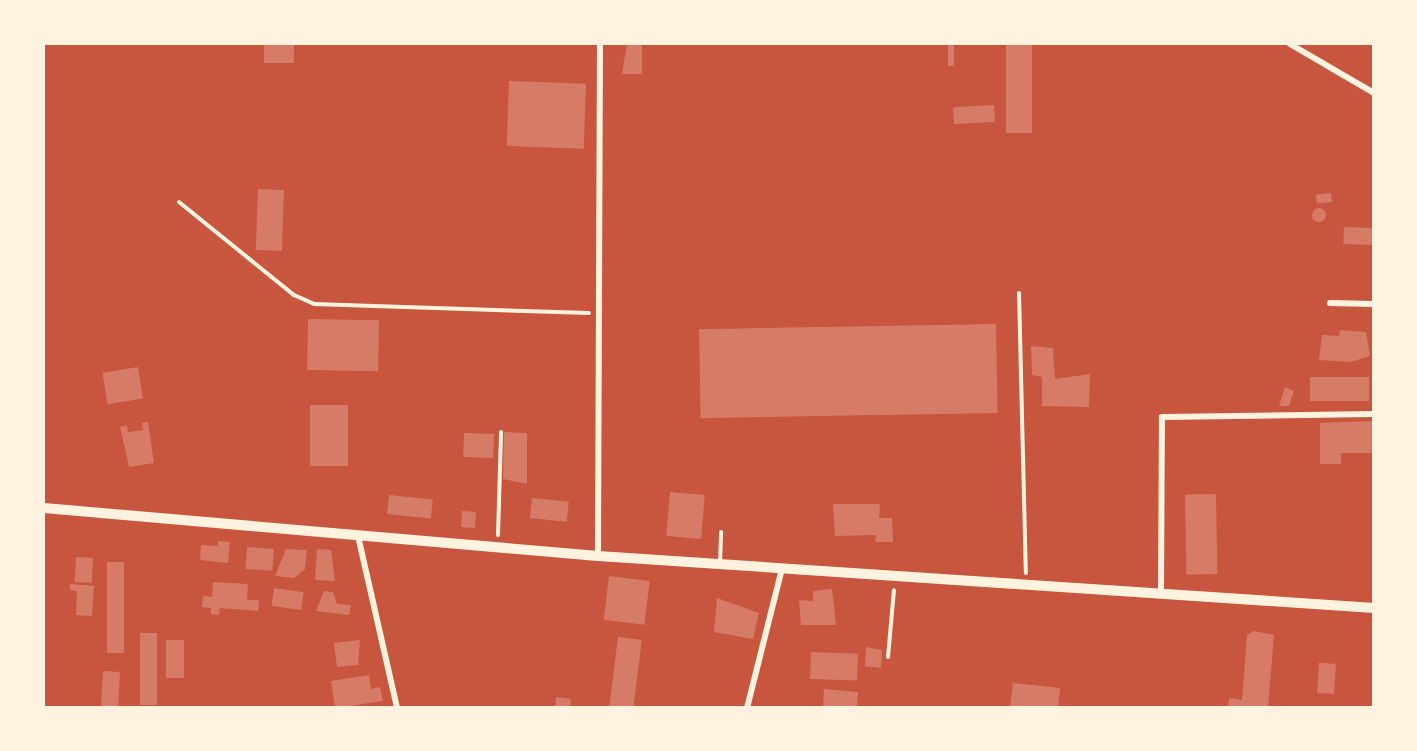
<!DOCTYPE html>
<html>
<head>
<meta charset="utf-8">
<style>
	body { margin:0 }
	#map { position:relative; width:1417px; height:751px; overflow:hidden; background:#c8553d; font-family:"Playfair Display",serif }
	div>[style] { position:absolute }
	.building>* { inset:0; background:#d67c66; transform-origin:0 0 }
	.round { border-radius:50% }
	.path>* { height:4px; margin:-2px; padding:0 2px; transform-origin:2px; border-radius:2px; background:#fff3e0 }
	.service>* { height:4px; margin:-2px; padding:0 2px; transform-origin:2px; border-radius:2px; background:#fff3e0 }
	.minor>* { height:6px; margin:-3px; padding:0 3px; transform-origin:3px; border-radius:3px; background:#fff3e0 }
	.tertiary>* { height:10px; margin:-5px; padding:0 5px; transform-origin:5px; border-radius:5px; background:#fff3e0 }
	span { translate:-50% -50%; white-space:nowrap; text-align:center; line-height:1.15; -webkit-text-stroke:4.5px #fff3e0; paint-order:stroke }
	.frame { position:absolute; inset:0; border:45px solid #fff3e0; pointer-events:none }
</style>
</head>
<body>
<div id="map">
	<div class="building">
		<div style="left:264px;top:44px;width:30px;height:19px"></div>
		<div style="clip-path:polygon(627px 44px,642px 44px,642px 74px,622px 74px)"></div>
		<div style="left:948px;top:44px;width:6px;height:22px"></div>
		<div style="left:1006px;top:44px;width:26px;height:89px"></div>
		<div style="left:509px;top:81px;width:77px;height:65px;rotate:2deg"></div>
		<div style="left:994px;top:105px;width:17px;height:41px;rotate:87deg"></div>
		<div style="left:258px;top:189px;width:26px;height:61px;rotate:2deg"></div>
		<div style="left:1331px;top:193px;width:9px;height:15px;rotate:84deg"></div>
		<div class="round" style="left:1312px;top:208px;width:14px;height:14px"></div>
		<div style="left:1344px;top:227px;width:30px;height:17px;rotate:2deg"></div>
		<div style="left:308px;top:319px;width:71px;height:51px;rotate:1deg"></div>
		<div style="left:996px;top:324px;width:89px;height:297px;rotate:89deg"></div>
		<div style="clip-path:polygon(1340px 330px,1366px 332px,1370px 356px,1351px 362px,1319px 360px,1322px 335px,1339px 336px)"></div>
		<div style="clip-path:polygon(1031px 346px,1053px 348px,1055px 379px,1090px 374px,1089px 407px,1042px 406px,1042px 377px,1032px 375px)"></div>
		<div style="left:138px;top:367px;width:32px;height:36px;rotate:81deg"></div>
		<div style="left:1369px;top:377px;width:24px;height:59px;rotate:90deg"></div>
		<div style="clip-path:polygon(1285px 387px,1294px 391px,1289px 406px,1279px 406px)"></div>
		<div style="left:310px;top:405px;width:38px;height:61px"></div>
		<div style="clip-path:polygon(1374px 421px,1374px 453px,1341px 453px,1341px 464px,1320px 464px,1320px 423px)"></div>
		<div style="clip-path:polygon(148px 422px,154px 463px,129px 467px,120px 427px,127px 425px,128px 432px,143px 430px,142px 423px)"></div>
		<div style="clip-path:polygon(504px 432px,527px 433px,527px 484px,503px 479px)"></div>
		<div style="left:464px;top:433px;width:30px;height:24px;rotate:2deg"></div>
		<div style="left:670px;top:492px;width:35px;height:44px;rotate:5deg"></div>
		<div style="left:1216px;top:494px;width:80px;height:31px;rotate:89deg"></div>
		<div style="left:389px;top:495px;width:44px;height:19px;rotate:6deg"></div>
		<div style="left:532px;top:498px;width:37px;height:20px;rotate:6deg"></div>
		<div style="clip-path:polygon(833px 504px,880px 504px,879px 518px,892px 518px,893px 542px,875px 542px,876px 535px,835px 536px)"></div>
		<div style="left:462px;top:511px;width:14px;height:16px;rotate:4deg"></div>
		<div style="clip-path:polygon(218px 541px,230px 542px,228px 563px,200px 560px,201px 545px,218px 546px)"></div>
		<div style="left:247px;top:547px;width:27px;height:22px;rotate:4deg"></div>
		<div style="clip-path:polygon(286px 549px,307px 550px,305px 569px,294px 578px,275px 576px)"></div>
		<div style="clip-path:polygon(317px 549px,331px 550px,335px 581px,315px 580px)"></div>
		<div style="left:76px;top:557px;width:17px;height:25px;rotate:3deg"></div>
		<div style="left:107px;top:562px;width:17px;height:91px"></div>
		<div style="left:609px;top:576px;width:41px;height:44px;rotate:7deg"></div>
		<div style="clip-path:polygon(213px 582px,248px 584px,247px 600px,259px 600px,258px 611px,220px 608px,219px 615px,211px 614px,211px 608px,202px 607px,203px 596px,212px 597px)"></div>
		<div style="clip-path:polygon(70px 584px,94px 586px,92px 616px,76px 615px,77px 591px,70px 590px)"></div>
		<div style="left:274px;top:588px;width:30px;height:18px;rotate:8deg"></div>
		<div style="clip-path:polygon(832px 589px,836px 625px,801px 625px,799px 600px,813px 601px,813px 591px)"></div>
		<div style="clip-path:polygon(324px 591px,333px 592px,337px 604px,351px 605px,349px 615px,316px 611px)"></div>
		<div style="clip-path:polygon(717px 598px,759px 613px,753px 639px,714px 632px)"></div>
		<div style="clip-path:polygon(1254px 631px,1274px 635px,1268px 708px,1228px 708px,1229px 698px,1242px 700px,1247px 635px)"></div>
		<div style="left:140px;top:633px;width:17px;height:72px"></div>
		<div style="left:618px;top:637px;width:24px;height:72px;rotate:7deg"></div>
		<div style="left:166px;top:640px;width:18px;height:38px"></div>
		<div style="clip-path:polygon(360px 640px,358px 665px,337px 667px,334px 643px)"></div>
		<div style="clip-path:polygon(866px 647px,882px 650px,881px 668px,865px 666px)"></div>
		<div style="left:811px;top:652px;width:47px;height:27px;rotate:2deg"></div>
		<div style="left:1336px;top:664px;width:30px;height:17px;rotate:94deg"></div>
		<div style="left:103px;top:671px;width:17px;height:37px;rotate:3deg"></div>
		<div style="clip-path:polygon(369px 675px,371px 689px,380px 687px,383px 701px,335px 708px,331px 681px)"></div>
		<div style="clip-path:polygon(1013px 683px,1060px 688px,1058px 708px,1010px 708px)"></div>
		<div style="clip-path:polygon(824px 689px,858px 692px,857px 708px,823px 708px)"></div>
		<div style="clip-path:polygon(556px 697px,571px 699px,570px 708px,555px 708px)"></div>
	</div>
	<div class="path">
		<div style="left:179px;top:202px;width:148px;rotate:39deg"></div>
		<div style="left:294px;top:295px;width:22px;rotate:24deg"></div>
		<div style="left:314px;top:304px;width:275px;rotate:1.9deg"></div>
		<div style="left:1019px;top:293px;width:280px;rotate:88.6deg"></div>
		<div style="left:498px;top:535px;width:103px;rotate:-88.3deg"></div>
		<div style="left:888px;top:657px;width:67px;rotate:-84.9deg"></div>
	</div>
	<div class="service">
		<div style="left:720px;top:564px;width:32px;rotate:-88deg"></div>
	</div>
	<div class="minor">
		<div style="left:1290px;top:44px;width:97px;rotate:30.3deg"></div>
		<div style="left:1330px;top:303px;width:44px;rotate:1.3deg"></div>
		<div style="left:358px;top:536px;width:176px;rotate:77.2deg"></div>
		<div style="left:598px;top:556px;width:512px;rotate:-89.78deg"></div>
		<div style="left:1161px;top:594px;width:177px;rotate:-89.7deg"></div>
		<div style="left:1162px;top:417px;width:212px;rotate:-0.8deg"></div>
		<div style="left:747px;top:708px;width:143px;rotate:-75.9deg"></div>
	</div>
	<div class="tertiary">
		<div style="left:44px;top:508px;width:556px;rotate:4.95deg"></div>
		<div style="left:598px;top:556px;width:778px;rotate:3.83deg"></div>
	</div>
	<div class="frame"></div>
</div>
</body>
</html>
